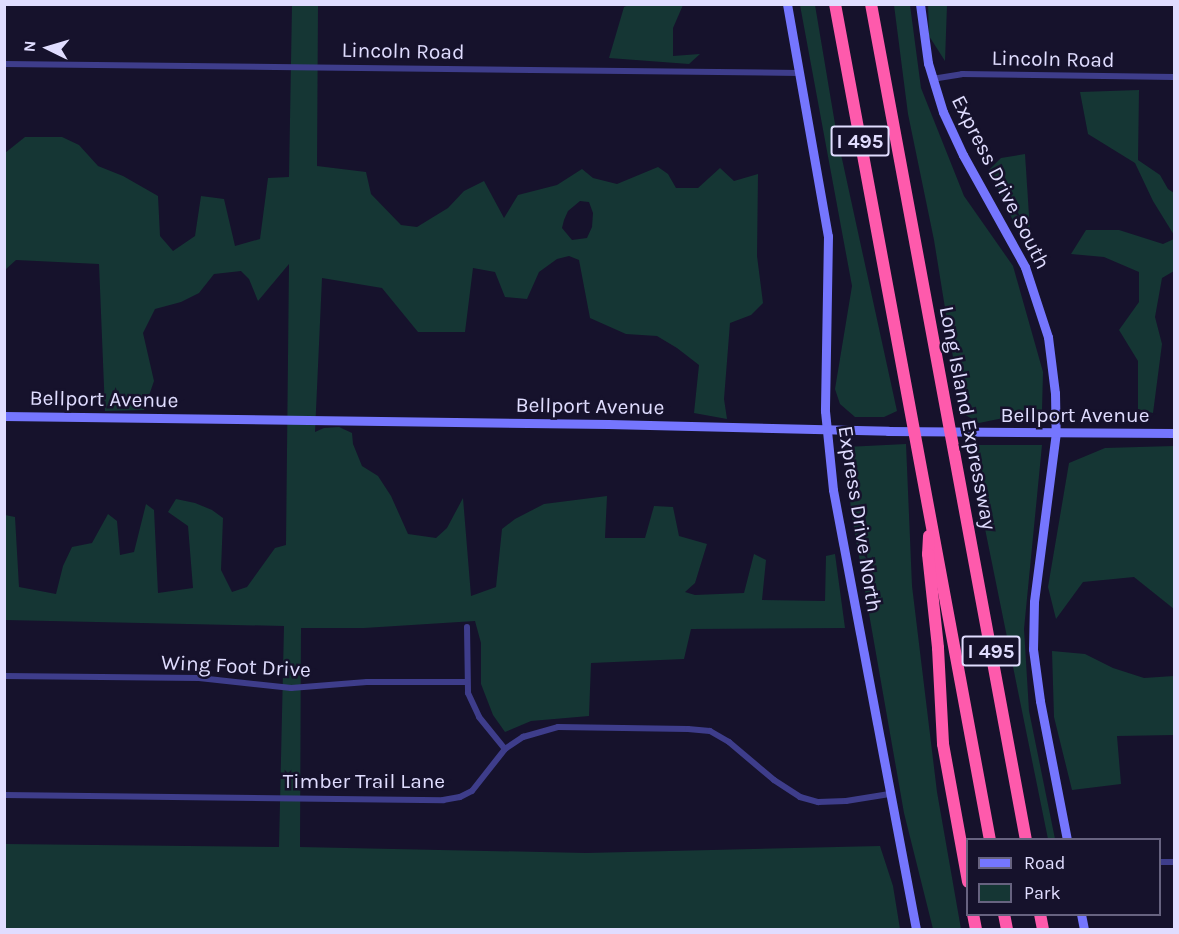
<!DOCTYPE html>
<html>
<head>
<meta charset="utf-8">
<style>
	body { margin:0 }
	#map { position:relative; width:1179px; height:934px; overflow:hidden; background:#16122c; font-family:Karla,sans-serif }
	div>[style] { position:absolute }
	.green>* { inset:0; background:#153634 }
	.minor>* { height:6px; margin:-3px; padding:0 3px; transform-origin:3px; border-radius:3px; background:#3e3d8b }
	.secondary>* { height:9px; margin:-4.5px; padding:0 4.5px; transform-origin:4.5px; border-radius:4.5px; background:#7576fe }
	.motorway>* { height:12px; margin:-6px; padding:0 6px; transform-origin:6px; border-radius:6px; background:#fe5aac }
	span { translate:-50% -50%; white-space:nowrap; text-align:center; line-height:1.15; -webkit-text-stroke:5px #16122c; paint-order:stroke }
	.shield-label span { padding:2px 4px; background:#16122c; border:2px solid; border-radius:4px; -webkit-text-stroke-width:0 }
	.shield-label { font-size:20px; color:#e0ddff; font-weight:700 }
	.street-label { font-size:21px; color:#e0ddff }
	.frame { position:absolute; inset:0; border:6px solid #e0ddff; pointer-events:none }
	.legend { position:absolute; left:966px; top:838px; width:195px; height:78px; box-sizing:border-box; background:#16122c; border:2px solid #676380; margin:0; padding:8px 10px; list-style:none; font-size:18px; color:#e0ddff }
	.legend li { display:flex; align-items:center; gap:12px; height:30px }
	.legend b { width:30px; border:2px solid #676380 }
	.north { position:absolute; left:18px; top:18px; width:60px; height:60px; -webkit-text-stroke:4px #16122c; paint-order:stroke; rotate:275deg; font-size:16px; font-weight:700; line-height:24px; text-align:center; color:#e0ddff }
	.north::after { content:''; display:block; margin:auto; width:21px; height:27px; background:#e0ddff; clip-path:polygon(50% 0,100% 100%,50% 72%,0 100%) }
</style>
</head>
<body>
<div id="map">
	<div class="green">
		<div style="clip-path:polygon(evenodd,292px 5px,318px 5px,317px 166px,366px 172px,371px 194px,401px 225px,417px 227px,448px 208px,464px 191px,484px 181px,504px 218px,518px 195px,557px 185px,582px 169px,593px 178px,617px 184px,658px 167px,668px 174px,676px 188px,698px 188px,720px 168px,734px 181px,758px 174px,757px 256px,763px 303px,751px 315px,730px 323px,724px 399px,727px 419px,694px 413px,699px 365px,677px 348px,657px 336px,626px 334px,590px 318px,579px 260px,569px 256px,557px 259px,539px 272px,527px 299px,505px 297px,495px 272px,473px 268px,465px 332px,418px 332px,382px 288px,322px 278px,315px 432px,324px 428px,339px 427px,352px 433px,353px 444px,362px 466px,378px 476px,391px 496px,408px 534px,436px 538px,447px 528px,463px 498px,471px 596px,496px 587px,502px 529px,515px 519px,544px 504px,607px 496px,605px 538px,645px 538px,654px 506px,673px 507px,679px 536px,707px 544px,695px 583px,685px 592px,695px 595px,744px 593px,754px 554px,766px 560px,762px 600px,825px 601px,826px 556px,835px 554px,845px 628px,691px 629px,684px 659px,591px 663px,589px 716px,531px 721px,505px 732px,493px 715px,481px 684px,481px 643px,475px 621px,364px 628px,301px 628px,300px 847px,586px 853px,880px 846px,893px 886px,900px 929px,5px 929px,5px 844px,279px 847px,284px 626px,5px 620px,5px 515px,15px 517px,19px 587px,56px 594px,63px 566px,72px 547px,92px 543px,108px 514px,117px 521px,120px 555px,134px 552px,146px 504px,154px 510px,158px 593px,193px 588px,188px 526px,168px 512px,176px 499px,195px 503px,212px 510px,223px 518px,221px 570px,232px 592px,247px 587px,275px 548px,286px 545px,289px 264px,258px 301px,249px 279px,241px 271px,214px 274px,199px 293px,181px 302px,155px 309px,143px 333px,154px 381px,144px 410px,105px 411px,99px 264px,16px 260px,5px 270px,5px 153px,25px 137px,62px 137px,79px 145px,98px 166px,123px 176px,158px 196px,160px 236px,173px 251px,195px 236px,201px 196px,224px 199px,235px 246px,260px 239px,268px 178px,289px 177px,292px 5px,580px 201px,589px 202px,593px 213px,592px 227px,587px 238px,572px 240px,562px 228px,564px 220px,568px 211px,580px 201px)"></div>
		<div style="clip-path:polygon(629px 5px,683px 5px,673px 28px,673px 56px,700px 54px,689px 64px,609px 58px,624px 7px)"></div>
		<div style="clip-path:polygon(800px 5px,815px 5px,837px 136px,897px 411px,884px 417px,855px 417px,840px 404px,835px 389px,852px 286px)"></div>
		<div style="clip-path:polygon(894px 5px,910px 5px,921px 88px,964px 196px,1013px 266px,1043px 372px,1042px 410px,979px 423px,962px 413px,934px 240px,908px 114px)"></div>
		<div style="clip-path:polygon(928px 5px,947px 5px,945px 61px,929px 36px)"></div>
		<div style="clip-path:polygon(1139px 90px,1138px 160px,1160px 175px,1168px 189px,1174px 193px,1174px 235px,1153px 201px,1135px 163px,1088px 134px,1080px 92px)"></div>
		<div style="clip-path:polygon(1025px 154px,1031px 246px,1017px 229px,989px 170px,1001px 158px)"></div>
		<div style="clip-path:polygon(1086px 230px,1119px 230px,1163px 244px,1174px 239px,1174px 271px,1162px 278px,1155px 317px,1162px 344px,1153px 413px,1138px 409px,1138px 361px,1119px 330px,1139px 302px,1139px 272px,1104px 257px,1071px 254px)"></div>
		<div style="clip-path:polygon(906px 444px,912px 586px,937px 792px,961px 929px,933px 929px,904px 813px,851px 511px,846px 447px)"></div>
		<div style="clip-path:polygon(968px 445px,1042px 445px,1024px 629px,1029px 711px,1055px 839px,1048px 839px)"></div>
		<div style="clip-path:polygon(1174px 446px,1174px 609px,1134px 577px,1083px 582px,1056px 619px,1048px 587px,1069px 463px,1105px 448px)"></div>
		<div style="clip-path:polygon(1052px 651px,1085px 654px,1113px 668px,1144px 678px,1174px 676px,1174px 735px,1117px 736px,1121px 784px,1072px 790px,1054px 717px)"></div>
	</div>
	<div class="minor">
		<div style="left:4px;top:64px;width:796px;rotate:0.65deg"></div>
		<div style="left:932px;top:79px;width:30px;rotate:-9deg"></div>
		<div style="left:962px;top:74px;width:212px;rotate:0.8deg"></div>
		<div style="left:467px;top:627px;width:66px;rotate:89.1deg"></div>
		<div style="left:468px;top:693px;width:26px;rotate:65deg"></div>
		<div style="left:479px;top:717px;width:41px;rotate:50.9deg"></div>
		<div style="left:4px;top:676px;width:195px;rotate:0.6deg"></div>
		<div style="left:199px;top:678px;width:93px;rotate:6.2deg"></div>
		<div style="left:291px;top:688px;width:76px;rotate:-4.5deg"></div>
		<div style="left:367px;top:682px;width:99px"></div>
		<div style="left:4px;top:795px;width:439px;rotate:0.7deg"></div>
		<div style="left:443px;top:800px;width:17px;rotate:-10deg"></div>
		<div style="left:460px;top:797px;width:13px;rotate:-27deg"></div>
		<div style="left:472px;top:791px;width:53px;rotate:-51.8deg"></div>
		<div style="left:505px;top:749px;width:22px;rotate:-34deg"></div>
		<div style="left:523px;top:737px;width:36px;rotate:-16deg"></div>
		<div style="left:558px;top:727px;width:130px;rotate:0.9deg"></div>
		<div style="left:688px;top:729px;width:22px;rotate:5deg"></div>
		<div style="left:710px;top:731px;width:22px;rotate:30deg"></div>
		<div style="left:729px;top:742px;width:59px;rotate:40.2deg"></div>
		<div style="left:774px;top:780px;width:31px;rotate:33deg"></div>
		<div style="left:800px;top:797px;width:19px;rotate:16deg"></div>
		<div style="left:818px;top:802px;width:28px;rotate:-2deg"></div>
		<div style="left:846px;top:801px;width:44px;rotate:-9.2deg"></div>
		<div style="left:1160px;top:862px;width:14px"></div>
	</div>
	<div class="secondary">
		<div style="left:787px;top:4px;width:236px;rotate:80deg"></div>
		<div style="left:828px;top:236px;width:175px;rotate:91deg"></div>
		<div style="left:825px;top:411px;width:79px;rotate:84.2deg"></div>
		<div style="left:833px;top:490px;width:448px;rotate:79.3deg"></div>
		<div style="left:920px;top:4px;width:60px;rotate:82.3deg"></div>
		<div style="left:928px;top:63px;width:51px;rotate:73deg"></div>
		<div style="left:943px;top:112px;width:47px;rotate:65.1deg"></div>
		<div style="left:963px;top:155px;width:128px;rotate:61deg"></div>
		<div style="left:1025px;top:267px;width:74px;rotate:71.8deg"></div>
		<div style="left:1048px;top:337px;width:56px;rotate:82.9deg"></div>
		<div style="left:1055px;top:393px;width:39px;rotate:89deg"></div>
		<div style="left:1056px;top:432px;width:171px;rotate:97.4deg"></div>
		<div style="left:1034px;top:602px;width:47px;rotate:91.2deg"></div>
		<div style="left:1033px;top:649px;width:52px;rotate:82.3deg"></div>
		<div style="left:1040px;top:701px;width:142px;rotate:79deg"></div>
		<div style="left:4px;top:416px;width:604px;rotate:0.76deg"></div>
		<div style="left:608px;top:424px;width:280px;rotate:1.4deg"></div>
		<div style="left:888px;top:431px;width:286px;rotate:0.4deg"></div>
		<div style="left:1081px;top:914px;width:16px;rotate:79deg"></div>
	</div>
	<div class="motorway">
		<div style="left:835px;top:4px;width:850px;rotate:79.5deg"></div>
		<div style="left:871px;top:4px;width:850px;rotate:79.5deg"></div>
		<div style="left:929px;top:536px;width:18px;rotate:93deg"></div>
		<div style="left:928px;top:554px;width:95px;rotate:83.9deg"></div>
		<div style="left:938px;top:648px;width:96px;rotate:87deg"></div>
		<div style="left:943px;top:744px;width:140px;rotate:79.7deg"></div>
		<div style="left:973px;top:914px;width:16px;rotate:79deg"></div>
		<div style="left:1004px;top:914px;width:16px;rotate:79deg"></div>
		<div style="left:1040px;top:914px;width:16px;rotate:79deg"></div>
	</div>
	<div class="shield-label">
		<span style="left:860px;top:141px">I 495</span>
		<span style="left:991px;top:651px">I 495</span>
	</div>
	<div class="street-label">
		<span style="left:403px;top:51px;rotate:1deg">Lincoln Road</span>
		<span style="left:1053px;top:59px;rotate:1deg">Lincoln Road</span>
		<span style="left:1001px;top:182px;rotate:63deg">Express Drive South</span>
		<span style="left:104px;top:399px;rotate:1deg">Bellport Avenue</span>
		<span style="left:590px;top:406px;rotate:1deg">Bellport Avenue</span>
		<span style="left:1075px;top:415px">Bellport Avenue</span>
		<span style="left:968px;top:418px;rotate:79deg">Long Island Expressway</span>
		<span style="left:860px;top:519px;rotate:81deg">Express Drive North</span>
		<span style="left:236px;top:666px;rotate:3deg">Wing Foot Drive</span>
		<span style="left:364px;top:781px">Timber Trail Lane</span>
	</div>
	<div class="frame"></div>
	<ul class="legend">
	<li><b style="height:8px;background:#7576fe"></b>Road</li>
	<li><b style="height:16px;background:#153634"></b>Park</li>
	</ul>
	<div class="north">N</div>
</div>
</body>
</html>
